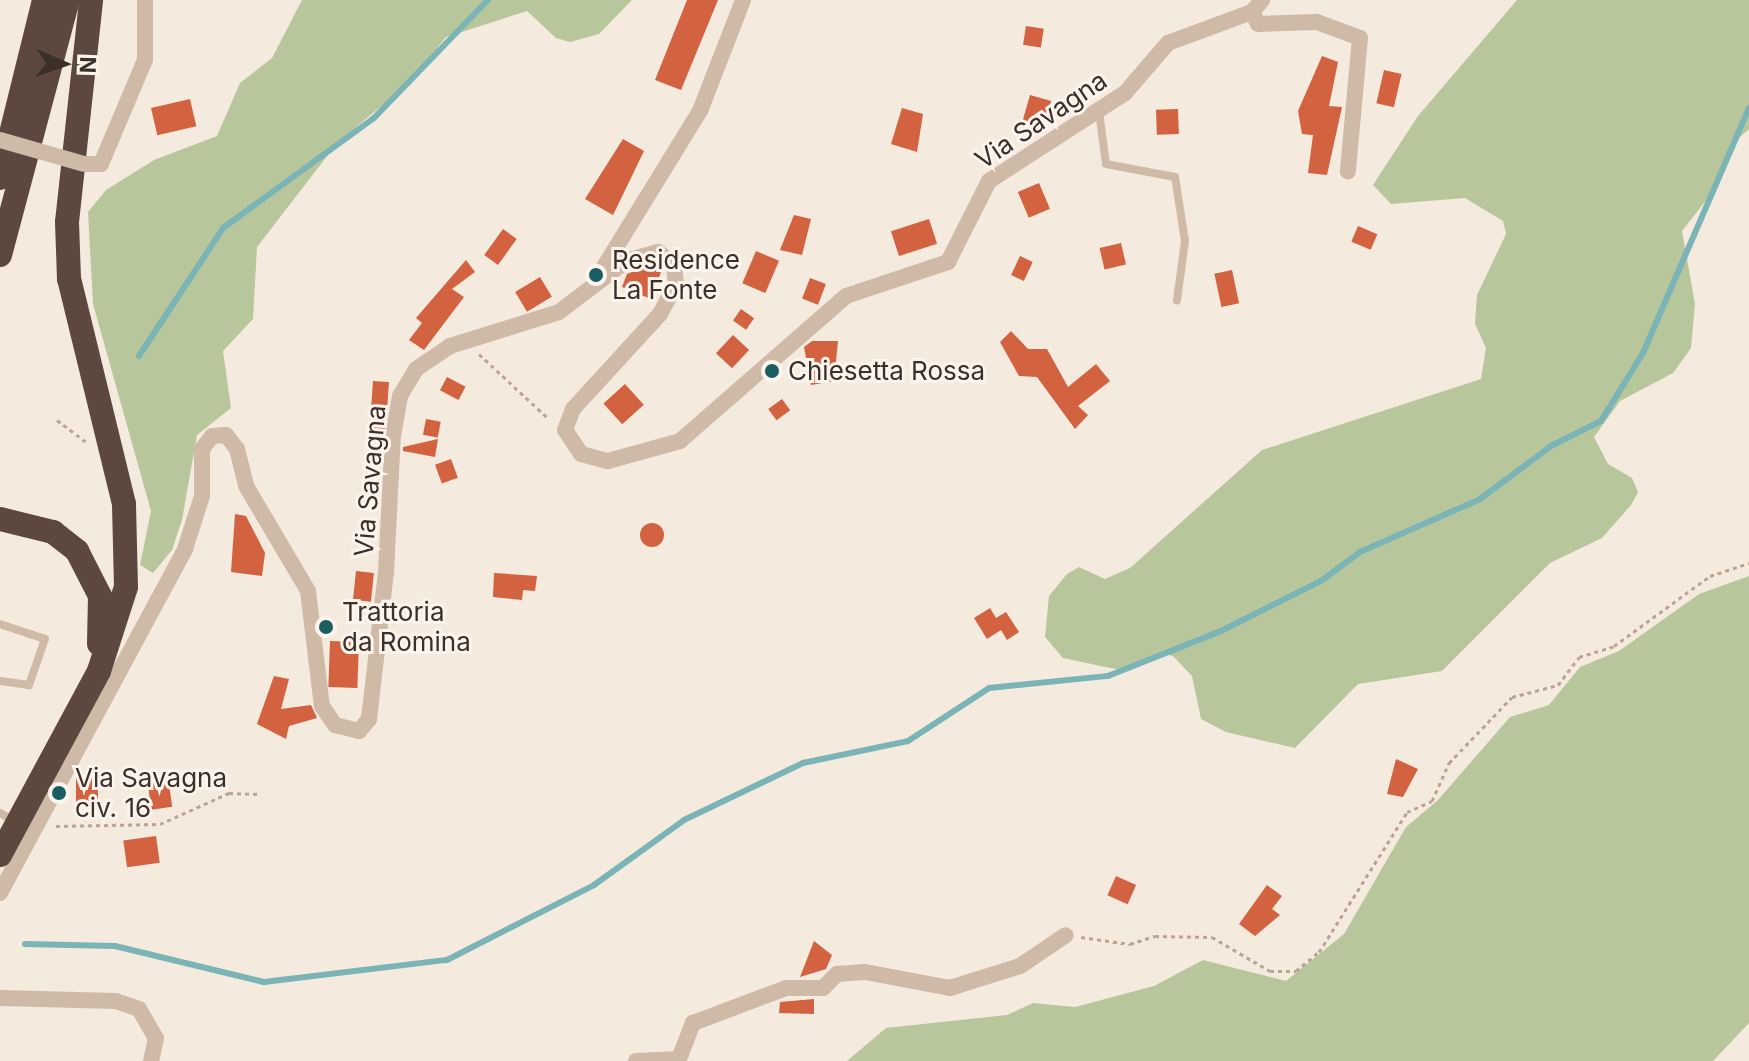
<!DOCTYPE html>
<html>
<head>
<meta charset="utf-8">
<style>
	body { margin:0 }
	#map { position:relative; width:1749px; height:1061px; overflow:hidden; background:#f5eade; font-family:Inter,sans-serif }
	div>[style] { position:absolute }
	.green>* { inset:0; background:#b8c69c }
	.stream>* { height:6px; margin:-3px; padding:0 3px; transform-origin:3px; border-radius:3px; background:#7ab4b6 }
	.building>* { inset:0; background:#d26240; transform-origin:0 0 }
	.round { border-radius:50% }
	.path>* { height:3px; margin-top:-1.5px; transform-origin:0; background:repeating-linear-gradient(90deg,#bba492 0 4px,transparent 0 8px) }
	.lane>* { height:8px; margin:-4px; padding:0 4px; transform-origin:4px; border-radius:4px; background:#cfbaa8 }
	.street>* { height:16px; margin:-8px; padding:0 8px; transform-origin:8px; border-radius:8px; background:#cfbaa8 }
	.highway>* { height:24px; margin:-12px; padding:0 12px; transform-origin:12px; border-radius:12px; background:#5d483f }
	.street-bridge>* { height:16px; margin:-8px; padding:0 8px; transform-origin:8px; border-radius:8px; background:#cfbaa8 }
	.dots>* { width:22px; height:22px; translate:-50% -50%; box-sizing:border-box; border:4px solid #fcf4ec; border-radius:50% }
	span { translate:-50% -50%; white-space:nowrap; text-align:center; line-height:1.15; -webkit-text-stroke:6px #fcf4ec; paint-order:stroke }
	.street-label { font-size:26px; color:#3b2f29 }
	.poi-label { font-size:26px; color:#3b2f29 }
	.left { translate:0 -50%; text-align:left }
	.north { position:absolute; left:24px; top:24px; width:80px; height:80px; -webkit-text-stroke:6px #fcf4ec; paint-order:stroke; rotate:92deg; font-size:22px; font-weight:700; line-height:32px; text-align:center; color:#3b2f29 }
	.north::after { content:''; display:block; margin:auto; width:28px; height:36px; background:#3b2f29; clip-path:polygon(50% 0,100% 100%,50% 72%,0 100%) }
</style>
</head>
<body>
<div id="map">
	<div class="green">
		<div style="clip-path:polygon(302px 0,632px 0,599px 34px,570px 42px,556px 38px,527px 11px,446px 37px,408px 84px,338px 142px,257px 247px,253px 319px,223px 351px,231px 408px,197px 435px,182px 520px,172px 550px,153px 573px,140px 565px,151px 511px,93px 304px,88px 212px,106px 190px,154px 160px,217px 136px,240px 83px,272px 58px)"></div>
		<div style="clip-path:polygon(1517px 0,1749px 0,1749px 129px,1733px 143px,1719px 184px,1682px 231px,1695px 304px,1691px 348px,1673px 373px,1620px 401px,1594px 437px,1608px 464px,1632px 478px,1638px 492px,1631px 505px,1602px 538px,1550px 563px,1442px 671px,1358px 684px,1295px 748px,1226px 732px,1201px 719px,1192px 676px,1173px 656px,1159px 653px,1120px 670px,1063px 658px,1045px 637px,1049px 596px,1067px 574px,1079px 567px,1105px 579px,1130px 568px,1262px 450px,1481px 379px,1486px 348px,1475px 324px,1477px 295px,1506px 234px,1503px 221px,1465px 198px,1391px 204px,1373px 185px,1418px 116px)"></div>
		<div style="clip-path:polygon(1749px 576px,1749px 1023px,1713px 1061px,847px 1061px,886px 1028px,1007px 1015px,1033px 1003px,1075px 1007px,1154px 986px,1203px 960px,1286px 981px,1344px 934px,1406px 827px,1438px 800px,1510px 717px,1549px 705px,1580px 667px,1619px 651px,1699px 594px)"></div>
	</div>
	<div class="stream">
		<div style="left:139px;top:356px;width:153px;rotate:-56.7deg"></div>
		<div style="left:223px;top:228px;width:187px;rotate:-36.1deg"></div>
		<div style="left:374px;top:118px;width:164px;rotate:-46deg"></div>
		<div style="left:25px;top:944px;width:90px;rotate:1.3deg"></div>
		<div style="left:115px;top:946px;width:153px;rotate:13.6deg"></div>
		<div style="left:264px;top:982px;width:184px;rotate:-6.9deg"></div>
		<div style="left:447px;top:960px;width:165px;rotate:-27deg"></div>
		<div style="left:594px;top:885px;width:111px;rotate:-35.8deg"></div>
		<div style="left:684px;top:820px;width:132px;rotate:-25.6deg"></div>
		<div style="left:803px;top:763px;width:107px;rotate:-11.8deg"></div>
		<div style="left:908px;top:741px;width:97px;rotate:-33.2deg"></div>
		<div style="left:989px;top:688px;width:120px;rotate:-5.8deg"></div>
		<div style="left:1108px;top:676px;width:122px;rotate:-21.7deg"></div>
		<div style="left:1221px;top:631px;width:112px;rotate:-26.6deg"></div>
		<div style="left:1321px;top:581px;width:49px;rotate:-36.6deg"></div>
		<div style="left:1360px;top:552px;width:131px;rotate:-23.8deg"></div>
		<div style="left:1480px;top:499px;width:89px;rotate:-36.7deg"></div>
		<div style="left:1551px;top:446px;width:56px;rotate:-26.6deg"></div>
		<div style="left:1601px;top:421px;width:80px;rotate:-58.3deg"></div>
		<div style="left:1643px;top:353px;width:267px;rotate:-66.6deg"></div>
	</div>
	<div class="building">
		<div style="clip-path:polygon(687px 0,718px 0,681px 90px,655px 80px)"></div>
		<div style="left:1026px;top:26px;width:18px;height:19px;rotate:9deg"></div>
		<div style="clip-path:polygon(1322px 56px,1338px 62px,1329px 106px,1342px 107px,1327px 175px,1308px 173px,1313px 135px,1302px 134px,1298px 111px)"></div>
		<div style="left:1384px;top:70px;width:18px;height:34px;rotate:13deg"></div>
		<div style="left:1030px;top:95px;width:22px;height:26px;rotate:16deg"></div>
		<div style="left:190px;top:99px;width:28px;height:40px;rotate:77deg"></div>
		<div style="clip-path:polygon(902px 108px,923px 114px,917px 152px,891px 144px)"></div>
		<div style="left:1178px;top:109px;width:25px;height:22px;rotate:88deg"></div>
		<div style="clip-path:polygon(623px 139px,644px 151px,613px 215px,585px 199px)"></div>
		<div style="left:1039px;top:183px;width:28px;height:23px;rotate:67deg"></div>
		<div style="clip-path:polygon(794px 215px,811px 219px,802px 255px,780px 250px)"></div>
		<div style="left:929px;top:219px;width:26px;height:40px;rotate:72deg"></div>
		<div style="left:1358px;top:226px;width:21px;height:17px;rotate:23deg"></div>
		<div style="left:503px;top:229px;width:17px;height:32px;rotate:36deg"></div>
		<div style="left:1121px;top:243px;width:22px;height:22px;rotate:77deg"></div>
		<div style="left:756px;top:251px;width:25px;height:35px;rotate:23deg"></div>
		<div style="left:1020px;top:256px;width:14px;height:21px;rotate:25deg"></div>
		<div style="clip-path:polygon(466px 260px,475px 272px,452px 289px,464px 297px,424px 350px,409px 340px,422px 323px,416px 318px)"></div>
		<div style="clip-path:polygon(647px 266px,661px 272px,651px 299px,622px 287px,627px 274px)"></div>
		<div style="left:1232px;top:270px;width:34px;height:18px;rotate:78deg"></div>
		<div style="left:540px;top:277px;width:23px;height:29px;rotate:59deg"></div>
		<div style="left:810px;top:278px;width:17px;height:22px;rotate:21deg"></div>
		<div style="left:741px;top:309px;width:16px;height:14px;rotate:35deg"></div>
		<div style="clip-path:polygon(1011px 331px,1028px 349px,1047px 349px,1068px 387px,1096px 364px,1110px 381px,1078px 406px,1088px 415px,1075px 429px,1037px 377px,1019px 376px,1000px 342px)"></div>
		<div style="left:733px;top:335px;width:22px;height:25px;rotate:43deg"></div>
		<div style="clip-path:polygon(812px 341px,838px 341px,834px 381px,811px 385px,804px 347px)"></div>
		<div style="left:447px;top:377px;width:21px;height:15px;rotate:28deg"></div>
		<div style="left:373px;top:381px;width:16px;height:49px;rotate:4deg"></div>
		<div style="left:625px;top:384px;width:28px;height:29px;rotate:48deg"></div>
		<div style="left:782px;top:399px;width:14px;height:17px;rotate:54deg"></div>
		<div style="left:426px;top:419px;width:15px;height:16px;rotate:11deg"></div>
		<div style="clip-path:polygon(438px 439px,435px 457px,403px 451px,403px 447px)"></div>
		<div style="left:451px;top:459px;width:20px;height:17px;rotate:70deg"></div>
		<div style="clip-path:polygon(235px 514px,246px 516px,265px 553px,262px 576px,231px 572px)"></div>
		<div class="round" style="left:640px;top:523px;width:24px;height:24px"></div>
		<div style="left:356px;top:571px;width:18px;height:29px;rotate:6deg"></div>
		<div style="clip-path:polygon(494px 573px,537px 576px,535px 591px,523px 590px,522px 600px,493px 597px)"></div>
		<div style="clip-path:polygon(990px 608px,996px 618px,1006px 612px,1019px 632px,1007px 640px,1001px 630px,987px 639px,974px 618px)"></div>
		<div style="left:330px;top:641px;width:29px;height:46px;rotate:2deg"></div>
		<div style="clip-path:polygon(274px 676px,289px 679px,281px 709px,311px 705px,317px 718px,289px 726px,286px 739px,257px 724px)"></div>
		<div style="clip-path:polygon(1396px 759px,1418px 769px,1403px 797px,1387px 794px)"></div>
		<div style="left:76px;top:775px;width:22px;height:30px"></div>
		<div style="left:168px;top:777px;width:30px;height:21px;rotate:82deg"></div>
		<div style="left:156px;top:836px;width:27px;height:33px;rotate:82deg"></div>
		<div style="left:1116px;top:876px;width:22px;height:21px;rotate:24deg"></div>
		<div style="clip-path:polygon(1267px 885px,1282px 896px,1272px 909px,1280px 915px,1255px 936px,1239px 924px)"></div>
		<div style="clip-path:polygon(814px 941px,832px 955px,826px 969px,800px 977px)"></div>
		<div style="clip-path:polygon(814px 999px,814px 1014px,779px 1013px,780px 1002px)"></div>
	</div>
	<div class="path">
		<div style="left:479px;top:354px;width:96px;rotate:42.9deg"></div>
		<div style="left:57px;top:420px;width:36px;rotate:37deg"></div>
		<div style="left:56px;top:826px;width:104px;rotate:-1.1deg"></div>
		<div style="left:160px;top:824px;width:76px;rotate:-24.2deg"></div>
		<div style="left:229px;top:793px;width:31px;rotate:2deg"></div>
		<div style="left:1081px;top:937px;width:49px;rotate:8.1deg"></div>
		<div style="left:1130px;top:944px;width:26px;rotate:-18deg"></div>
		<div style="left:1155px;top:936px;width:57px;rotate:1deg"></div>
		<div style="left:1212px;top:937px;width:67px;rotate:30.4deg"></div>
		<div style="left:1270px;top:971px;width:26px"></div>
		<div style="left:1296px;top:971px;width:30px;rotate:-40deg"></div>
		<div style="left:1319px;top:952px;width:165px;rotate:-57.8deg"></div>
		<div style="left:1407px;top:812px;width:27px;rotate:-24deg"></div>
		<div style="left:1432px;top:801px;width:42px;rotate:-65.9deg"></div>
		<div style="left:1449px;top:763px;width:91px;rotate:-46.3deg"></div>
		<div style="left:1512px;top:697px;width:48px;rotate:-14.6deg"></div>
		<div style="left:1558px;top:685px;width:35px;rotate:-53deg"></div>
		<div style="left:1579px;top:657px;width:37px;rotate:-17deg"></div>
		<div style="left:1614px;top:646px;width:119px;rotate:-36.1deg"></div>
		<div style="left:1710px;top:576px;width:41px;rotate:-18.4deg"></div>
	</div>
	<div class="lane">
		<div style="left:1099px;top:111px;width:53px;rotate:82.5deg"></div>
		<div style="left:1106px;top:164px;width:70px;rotate:10.7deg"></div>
		<div style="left:1175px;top:177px;width:65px;rotate:81.1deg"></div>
		<div style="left:1185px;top:241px;width:60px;rotate:97.7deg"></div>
		<div style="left:0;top:624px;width:47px;rotate:18.4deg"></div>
		<div style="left:45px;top:639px;width:49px;rotate:109.2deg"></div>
		<div style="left:29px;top:685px;width:29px;rotate:-172deg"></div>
		<div style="left:0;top:813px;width:8px;rotate:30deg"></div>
	</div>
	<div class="street">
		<div style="left:1252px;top:12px;width:13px;rotate:63deg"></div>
		<div style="left:1258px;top:24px;width:59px;rotate:-1.9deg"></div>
		<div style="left:1317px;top:22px;width:46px;rotate:20.4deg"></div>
		<div style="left:1360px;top:38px;width:134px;rotate:95.2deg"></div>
		<div style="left:84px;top:164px;width:17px"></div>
		<div style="left:101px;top:164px;width:113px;rotate:-67.1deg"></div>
		<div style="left:145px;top:60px;width:60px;rotate:-90deg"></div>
		<div style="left:599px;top:275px;width:193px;rotate:-58.4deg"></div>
		<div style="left:700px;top:111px;width:119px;rotate:-68.8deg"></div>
		<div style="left:0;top:893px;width:391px;rotate:-61.7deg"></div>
		<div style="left:185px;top:549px;width:56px;rotate:-72.2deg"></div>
		<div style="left:202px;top:496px;width:47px;rotate:-90deg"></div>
		<div style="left:202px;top:449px;width:16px;rotate:-52deg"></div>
		<div style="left:212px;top:436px;width:14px;rotate:-4deg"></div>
		<div style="left:226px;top:435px;width:18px;rotate:52deg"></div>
		<div style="left:237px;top:449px;width:38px;rotate:76deg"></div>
		<div style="left:246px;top:486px;width:122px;rotate:59.4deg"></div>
		<div style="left:308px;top:591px;width:116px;rotate:83.1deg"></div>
		<div style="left:322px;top:706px;width:23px;rotate:56deg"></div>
		<div style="left:335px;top:725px;width:25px;rotate:14deg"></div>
		<div style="left:359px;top:731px;width:16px;rotate:-50deg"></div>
		<div style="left:369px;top:719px;width:148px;rotate:-83.4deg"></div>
		<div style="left:386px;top:572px;width:136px;rotate:-87.1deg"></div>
		<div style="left:393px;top:436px;width:41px;rotate:-80.1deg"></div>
		<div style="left:400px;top:396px;width:31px;rotate:-59deg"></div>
		<div style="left:416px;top:369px;width:41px;rotate:-34.1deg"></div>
		<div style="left:450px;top:346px;width:114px;rotate:-17.3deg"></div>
		<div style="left:559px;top:312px;width:84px;rotate:-37.3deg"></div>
		<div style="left:626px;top:261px;width:33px;rotate:-16deg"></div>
		<div style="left:658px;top:252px;width:21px;rotate:39deg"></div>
		<div style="left:674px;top:265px;width:19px;rotate:84deg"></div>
		<div style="left:676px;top:284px;width:34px;rotate:118deg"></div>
		<div style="left:660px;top:314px;width:129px;rotate:132.5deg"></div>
		<div style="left:573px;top:409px;width:22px;rotate:111deg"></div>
		<div style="left:565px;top:430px;width:29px;rotate:56deg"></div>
		<div style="left:581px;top:454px;width:28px;rotate:15deg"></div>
		<div style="left:608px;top:461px;width:75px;rotate:-15.5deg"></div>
		<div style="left:680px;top:441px;width:220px;rotate:-41.1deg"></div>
		<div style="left:846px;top:296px;width:108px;rotate:-18.4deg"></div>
		<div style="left:948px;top:262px;width:91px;rotate:-63.2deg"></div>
		<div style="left:989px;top:181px;width:162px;rotate:-32.9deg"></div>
		<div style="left:1125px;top:93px;width:66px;rotate:-49.3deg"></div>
		<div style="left:1168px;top:43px;width:90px;rotate:-20.3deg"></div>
		<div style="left:1252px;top:12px;width:16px;rotate:-50deg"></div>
		<div style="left:0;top:998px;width:116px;rotate:1.5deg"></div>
		<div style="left:116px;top:1001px;width:24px;rotate:19deg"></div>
		<div style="left:139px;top:1009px;width:34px;rotate:60deg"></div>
		<div style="left:156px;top:1038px;width:24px;rotate:102deg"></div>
		<div style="left:636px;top:1061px;width:43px;rotate:-2.7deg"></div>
		<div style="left:679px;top:1059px;width:39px;rotate:-69deg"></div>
		<div style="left:693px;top:1023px;width:99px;rotate:-20.6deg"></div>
		<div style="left:786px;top:988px;width:37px"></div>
		<div style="left:823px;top:988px;width:20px;rotate:-45deg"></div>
		<div style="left:837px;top:974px;width:28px;rotate:-4deg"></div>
		<div style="left:865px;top:972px;width:86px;rotate:10.7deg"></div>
		<div style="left:950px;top:988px;width:73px;rotate:-17.4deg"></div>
		<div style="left:1020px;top:966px;width:55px;rotate:-34deg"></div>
	</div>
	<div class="highway">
		<div style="left:0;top:178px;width:183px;rotate:-76.1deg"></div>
		<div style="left:0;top:255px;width:264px;rotate:-75.1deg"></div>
		<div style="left:0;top:519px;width:55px;rotate:13.8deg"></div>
		<div style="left:53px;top:532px;width:31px;rotate:38deg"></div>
		<div style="left:77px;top:551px;width:51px;rotate:62.9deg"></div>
		<div style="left:100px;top:596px;width:48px;rotate:91.2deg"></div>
		<div style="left:0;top:855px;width:209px;rotate:-61.7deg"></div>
		<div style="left:99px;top:671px;width:88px;rotate:-72.2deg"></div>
		<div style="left:126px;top:587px;width:83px;rotate:-91.4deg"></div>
		<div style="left:124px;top:504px;width:232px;rotate:-103.7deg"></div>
		<div style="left:69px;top:279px;width:57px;rotate:-92deg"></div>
		<div style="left:67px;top:222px;width:223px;rotate:-83.8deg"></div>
	</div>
	<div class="street-bridge">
		<div style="left:0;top:140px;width:87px;rotate:15.9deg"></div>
	</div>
	<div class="dots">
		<div style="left:596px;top:275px;background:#1a5e62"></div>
		<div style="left:772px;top:371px;background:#1a5e62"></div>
		<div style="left:326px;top:627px;background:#1a5e62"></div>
		<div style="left:59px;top:793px;background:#1a5e62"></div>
	</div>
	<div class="street-label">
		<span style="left:1041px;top:120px;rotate:-34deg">Via Savagna</span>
		<span style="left:370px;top:481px;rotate:-85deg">Via Savagna</span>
	</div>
	<div class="poi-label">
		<span class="left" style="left:612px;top:275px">Residence<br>La Fonte</span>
		<span class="left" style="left:788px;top:371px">Chiesetta Rossa</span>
		<span class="left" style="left:342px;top:627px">Trattoria<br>da Romina</span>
		<span class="left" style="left:75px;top:793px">Via Savagna<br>civ. 16</span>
	</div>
	<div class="north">N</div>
</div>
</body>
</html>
